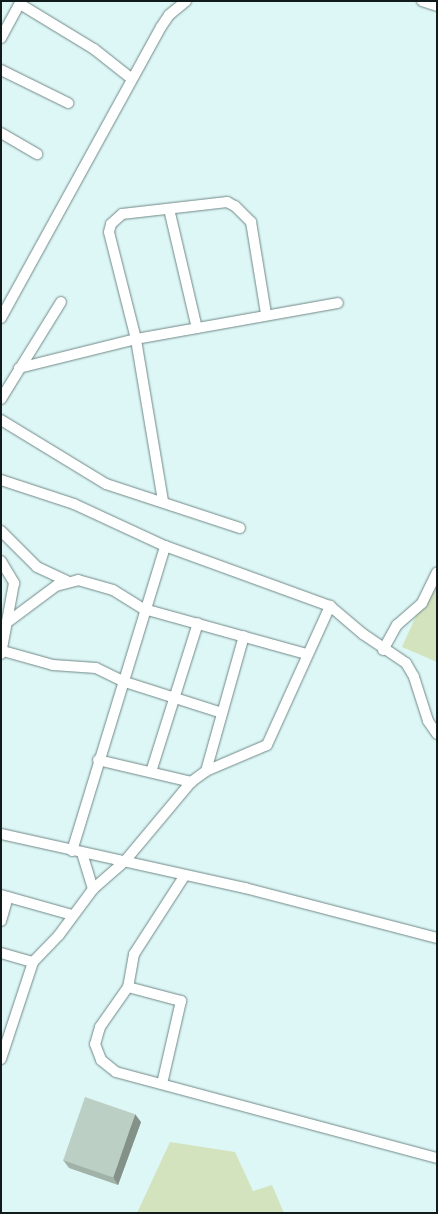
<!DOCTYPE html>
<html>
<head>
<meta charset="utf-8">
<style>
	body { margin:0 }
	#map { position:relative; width:438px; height:1214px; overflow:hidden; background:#ddf7f6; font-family:"IBM Plex Sans",sans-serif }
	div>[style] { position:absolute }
	.green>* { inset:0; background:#d3e3be }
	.roads { filter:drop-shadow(0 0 1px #708887) drop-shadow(0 0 1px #708887) }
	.minor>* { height:10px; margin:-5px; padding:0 5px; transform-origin:5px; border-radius:5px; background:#fff }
	.wall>* { inset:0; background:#a1b2a9 }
	.shaded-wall>* { inset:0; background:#839189 }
	.building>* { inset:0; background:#bbcfc4; transform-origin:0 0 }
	span { translate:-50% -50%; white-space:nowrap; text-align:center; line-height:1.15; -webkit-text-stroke:4px #ddf7f6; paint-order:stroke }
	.frame { position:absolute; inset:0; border:2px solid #121b1b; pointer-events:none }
</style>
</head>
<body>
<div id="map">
	<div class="green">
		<div style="clip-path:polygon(437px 569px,437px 662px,402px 647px)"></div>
		<div style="clip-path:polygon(170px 1142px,235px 1152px,253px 1191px,272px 1185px,284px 1213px,137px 1213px)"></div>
	</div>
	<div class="roads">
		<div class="minor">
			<div style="left:422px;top:1px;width:16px;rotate:18deg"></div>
			<div style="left:20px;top:4px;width:87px;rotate:31.3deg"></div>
			<div style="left:94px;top:49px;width:48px;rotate:38.3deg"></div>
			<div style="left:1px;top:38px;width:42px;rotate:-61.6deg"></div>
			<div style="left:1px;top:70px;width:75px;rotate:26.2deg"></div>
			<div style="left:1px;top:133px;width:42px;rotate:30.3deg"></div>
			<div style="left:169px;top:209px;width:122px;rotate:76.8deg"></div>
			<div style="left:1px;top:318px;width:332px;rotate:-61.2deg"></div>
			<div style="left:161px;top:27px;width:14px;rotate:-56deg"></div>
			<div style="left:169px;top:15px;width:22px;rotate:-39deg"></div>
			<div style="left:19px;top:368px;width:121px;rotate:-13.9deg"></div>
			<div style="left:136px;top:339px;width:205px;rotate:-10.1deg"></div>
			<div style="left:1px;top:399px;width:114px;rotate:-58.3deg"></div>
			<div style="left:1px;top:420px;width:123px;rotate:31.4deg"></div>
			<div style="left:106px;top:484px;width:141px;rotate:18.2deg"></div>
			<div style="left:1px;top:480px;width:77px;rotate:18.2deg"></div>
			<div style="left:74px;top:504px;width:100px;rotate:24.8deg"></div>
			<div style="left:165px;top:546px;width:176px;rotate:20deg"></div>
			<div style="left:330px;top:606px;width:43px;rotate:40.3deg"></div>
			<div style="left:363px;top:634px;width:52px;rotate:34deg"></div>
			<div style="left:406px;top:663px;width:16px;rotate:60deg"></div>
			<div style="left:414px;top:677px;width:46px;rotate:72.3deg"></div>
			<div style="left:428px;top:721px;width:16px;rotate:55deg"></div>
			<div style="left:163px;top:501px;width:164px;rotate:-99.5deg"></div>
			<div style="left:136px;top:339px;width:110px;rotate:-104.2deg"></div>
			<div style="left:109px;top:232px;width:8px;rotate:-76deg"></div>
			<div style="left:111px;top:224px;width:15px;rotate:-42deg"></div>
			<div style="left:122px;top:214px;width:106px;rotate:-6.5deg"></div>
			<div style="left:227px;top:202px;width:9px;rotate:27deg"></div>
			<div style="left:235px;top:206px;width:23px;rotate:45deg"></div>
			<div style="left:251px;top:222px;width:93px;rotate:80.7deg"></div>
			<div style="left:1px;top:531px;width:51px;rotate:45deg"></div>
			<div style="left:37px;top:567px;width:33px;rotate:25deg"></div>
			<div style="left:1px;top:561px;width:26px;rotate:59deg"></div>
			<div style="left:14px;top:583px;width:72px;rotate:100.4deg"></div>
			<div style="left:9px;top:621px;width:59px;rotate:-36.7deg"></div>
			<div style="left:56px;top:586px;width:23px;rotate:-15deg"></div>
			<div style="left:78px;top:580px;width:36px;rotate:16deg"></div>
			<div style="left:113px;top:590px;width:36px;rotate:32deg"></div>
			<div style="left:144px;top:609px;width:168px;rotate:15.5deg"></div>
			<div style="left:383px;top:650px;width:29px;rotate:-61deg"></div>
			<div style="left:397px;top:625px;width:33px;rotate:-41deg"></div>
			<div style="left:422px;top:603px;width:34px;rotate:-64deg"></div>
			<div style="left:3px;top:651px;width:52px;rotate:15.6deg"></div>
			<div style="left:53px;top:665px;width:43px;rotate:4deg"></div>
			<div style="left:96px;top:668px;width:32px;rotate:26deg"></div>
			<div style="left:125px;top:682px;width:102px;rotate:17.7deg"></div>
			<div style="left:98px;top:760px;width:96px;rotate:13.3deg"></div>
			<div style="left:206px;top:771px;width:140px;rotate:-74.3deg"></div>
			<div style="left:151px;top:772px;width:156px;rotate:-72.5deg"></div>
			<div style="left:1px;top:834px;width:250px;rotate:12.5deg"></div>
			<div style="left:245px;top:888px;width:198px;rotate:14.6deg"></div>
			<div style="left:72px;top:851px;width:319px;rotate:-73deg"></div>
			<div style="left:82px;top:853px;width:38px;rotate:73deg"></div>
			<div style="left:185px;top:875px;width:94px;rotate:122.8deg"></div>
			<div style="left:134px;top:954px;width:34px;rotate:100deg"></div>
			<div style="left:128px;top:987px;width:49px;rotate:125deg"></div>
			<div style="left:100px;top:1027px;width:18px;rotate:106deg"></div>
			<div style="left:95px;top:1044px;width:17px;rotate:69deg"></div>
			<div style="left:101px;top:1060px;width:19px;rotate:39deg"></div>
			<div style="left:116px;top:1072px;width:332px;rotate:15deg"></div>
			<div style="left:1px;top:895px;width:74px;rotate:15.7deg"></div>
			<div style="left:1px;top:921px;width:25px;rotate:-74deg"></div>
			<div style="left:1px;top:953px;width:33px;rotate:16deg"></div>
			<div style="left:128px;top:987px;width:55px;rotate:14.8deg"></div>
			<div style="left:181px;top:1001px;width:85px;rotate:102.9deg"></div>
			<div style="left:1px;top:1059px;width:102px;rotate:-71.7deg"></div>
			<div style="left:33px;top:962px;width:37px;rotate:-46deg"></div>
			<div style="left:59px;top:935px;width:57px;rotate:-53.5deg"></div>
			<div style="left:93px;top:889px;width:43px;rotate:-41.2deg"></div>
			<div style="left:125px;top:861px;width:103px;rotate:-50.1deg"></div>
			<div style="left:191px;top:782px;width:19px;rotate:-36deg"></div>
			<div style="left:206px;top:771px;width:66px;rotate:-23.1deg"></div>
			<div style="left:267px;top:745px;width:153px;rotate:-65.6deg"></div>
		</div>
	</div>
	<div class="wall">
		<div style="clip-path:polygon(141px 1122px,118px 1185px,69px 1168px,63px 1160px)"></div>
	</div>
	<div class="shaded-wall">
		<div style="clip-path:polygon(135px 1114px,141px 1122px,118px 1185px,113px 1177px)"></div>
	</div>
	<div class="building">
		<div style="left:85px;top:1097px;width:53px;height:67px;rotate:19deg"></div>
	</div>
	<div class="frame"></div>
</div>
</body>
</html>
